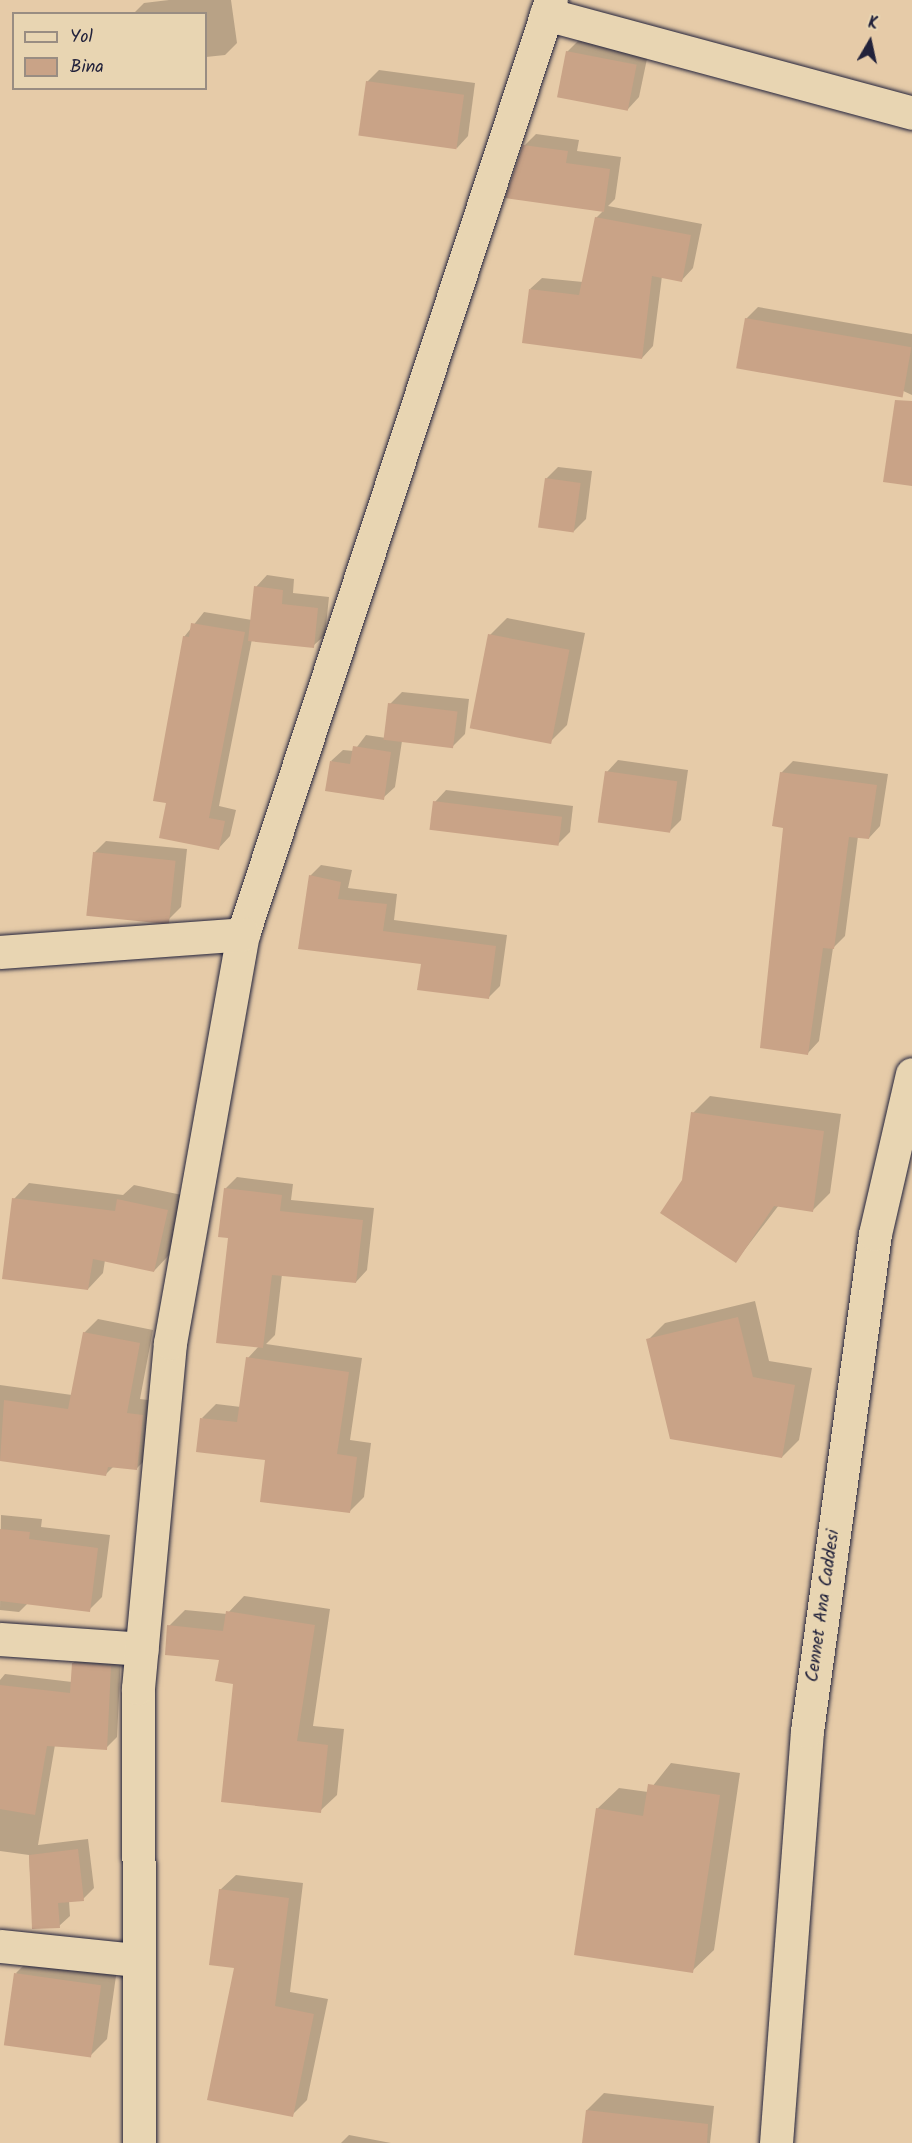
<!DOCTYPE html>
<html>
<head>
<meta charset="utf-8">
<style>
	body { margin:0 }
	#map { position:relative; width:912px; height:2143px; overflow:hidden; background:#e6cba8; font-family:Kalam,sans-serif }
	div>[style] { position:absolute }
	.shadow>* { inset:0; background:#0003 }
	.building>* { inset:0; background:#c9a387; transform-origin:0 0 }
	.roads { filter:drop-shadow(0 0 2px #22223b) drop-shadow(0 0 2px #22223b) }
	.minor>* { height:33px; margin:-16.5px; padding:0 16.5px; transform-origin:16.5px; border-radius:16.5px; background:#e8d5b2 }
	.tertiary>* { height:33px; margin:-16.5px; padding:0 16.5px; transform-origin:16.5px; border-radius:16.5px; background:#e8d5b2 }
	span { translate:-50% -50%; white-space:nowrap; text-align:center; line-height:1.15; -webkit-text-stroke:6px #e8d5b2; paint-order:stroke }
	.street-label { font-size:18px; color:#22223b }
	.legend { position:absolute; left:12px; top:12px; width:195px; height:78px; box-sizing:border-box; background:#e8d5b2; border:2px solid #998d82; margin:0; padding:8px 10px; list-style:none; font-size:18px; color:#22223b }
	.legend li { display:flex; align-items:center; gap:12px; height:30px }
	.legend b { width:30px; border:2px solid #998d82 }
	.north { position:absolute; left:840px; top:12px; width:60px; height:60px; -webkit-text-stroke:4px #e8d5b2; paint-order:stroke; rotate:9deg; font-size:16px; font-weight:700; line-height:24px; text-align:center; color:#22223b }
	.north::after { content:''; display:block; margin:auto; width:21px; height:27px; background:#22223b; clip-path:polygon(50% 0,100% 100%,50% 72%,0 100%) }
</style>
</head>
<body>
<div id="map">
	<div class="shadow">
		<div style="clip-path:polygon(169px 0,231px 0,237px 43px,225px 55px,206px 57px,206px 14px,133px 14px,144px 3px)"></div>
		<div style="clip-path:polygon(579px 40px,648px 54px,639px 97px,628px 109px,567px 52px)"></div>
		<div style="clip-path:polygon(379px 70px,475px 83px,468px 136px,457px 148px,367px 82px)"></div>
		<div style="clip-path:polygon(536px 134px,579px 140px,577px 151px,621px 157px,615px 199px,608px 206px,702px 224px,693px 268px,682px 280px,662px 276px,653px 346px,642px 358px,530px 289px,542px 278px,583px 282px,596px 218px,603px 211px,524px 146px)"></div>
		<div style="clip-path:polygon(758px 307px,912px 334px,912px 395px,746px 319px)"></div>
		<div style="clip-path:polygon(558px 467px,592px 471px,586px 519px,574px 531px,546px 479px)"></div>
		<div style="clip-path:polygon(267px 575px,294px 579px,293px 593px,329px 597px,325px 635px,313px 646px,252px 639px,219px 806px,236px 810px,230px 836px,219px 848px,167px 802px,184px 637px,204px 612px,252px 620px,256px 587px)"></div>
		<div style="clip-path:polygon(507px 618px,585px 633px,567px 725px,550px 742px,490px 635px)"></div>
		<div style="clip-path:polygon(402px 692px,469px 699px,465px 734px,453px 746px,402px 741px,395px 787px,383px 798px,331px 761px,343px 750px,354px 751px,366px 735px,386px 738px,390px 704px)"></div>
		<div style="clip-path:polygon(618px 760px,688px 770px,681px 820px,669px 832px,607px 772px)"></div>
		<div style="clip-path:polygon(793px 761px,888px 774px,880px 826px,869px 838px,858px 836px,845px 936px,833px 948px,819px 1041px,808px 1053px,781px 773px)"></div>
		<div style="clip-path:polygon(446px 790px,573px 806px,570px 832px,558px 844px,435px 802px)"></div>
		<div style="clip-path:polygon(106px 841px,187px 849px,181px 907px,169px 919px,94px 853px)"></div>
		<div style="clip-path:polygon(321px 865px,352px 870px,348px 888px,397px 894px,394px 920px,507px 935px,500px 986px,489px 997px,422px 963px,300px 947px,310px 876px)"></div>
		<div style="clip-path:polygon(710px 1096px,841px 1114px,830px 1193px,813px 1210px,779px 1205px,736px 1261px,683px 1180px,693px 1113px)"></div>
		<div style="clip-path:polygon(237px 1177px,293px 1184px,291px 1200px,374px 1208px,367px 1270px,356px 1282px,282px 1274px,275px 1335px,266px 1344px,362px 1358px,350px 1440px,371px 1443px,364px 1497px,349px 1512px,202px 1418px,216px 1404px,241px 1407px,248px 1358px,259px 1346px,230px 1237px,225px 1189px)"></div>
		<div style="clip-path:polygon(29px 1183px,123px 1195px,134px 1185px,182px 1195px,169px 1255px,154px 1271px,105px 1260px,103px 1273px,88px 1289px,14px 1199px)"></div>
		<div style="clip-path:polygon(755px 1301px,769px 1361px,812px 1368px,799px 1440px,782px 1457px,648px 1340px,665px 1323px)"></div>
		<div style="clip-path:polygon(98px 1319px,153px 1330px,140px 1399px,156px 1401px,150px 1455px,136px 1469px,114px 1466px,106px 1474px,0 1460px,0 1385px,72px 1395px,84px 1333px)"></div>
		<div style="clip-path:polygon(1px 1515px,42px 1519px,41px 1527px,110px 1535px,102px 1597px,89px 1610px,28px 1603px,19px 1612px,0 1610px)"></div>
		<div style="clip-path:polygon(244px 1596px,330px 1609px,313px 1726px,344px 1729px,337px 1795px,320px 1811px,220px 1658px,169px 1626px,185px 1610px,227px 1614px)"></div>
		<div style="clip-path:polygon(84px 1653px,121px 1655px,117px 1737px,106px 1748px,55px 1745px,38px 1845px,88px 1839px,94px 1888px,83px 1899px,69px 1901px,70px 1916px,59px 1926px,33px 1928px,29px 1855px,0 1851px,0 1680px,5px 1674px,72px 1682px,73px 1663px)"></div>
		<div style="clip-path:polygon(671px 1763px,740px 1773px,714px 1950px,692px 1971px,597px 1809px,619px 1788px,648px 1792px)"></div>
		<div style="clip-path:polygon(236px 1875px,303px 1883px,290px 1992px,328px 1999px,307px 2100px,292px 2115px,236px 1967px,220px 1890px)"></div>
		<div style="clip-path:polygon(33px 1956px,117px 1969px,107px 2039px,90px 2056px,16px 1973px)"></div>
		<div style="clip-path:polygon(604px 2093px,714px 2106px,710px 2143px,584px 2143px,587px 2110px)"></div>
		<div style="clip-path:polygon(349px 2135px,391px 2143px,341px 2143px)"></div>
	</div>
	<div class="building">
		<div style="left:566px;top:51px;width:72px;height:47px;rotate:11deg"></div>
		<div style="left:366px;top:81px;width:99px;height:55px;rotate:8deg"></div>
		<div style="clip-path:polygon(523px 145px,568px 151px,566px 163px,610px 169px,604px 212px,505px 198px)"></div>
		<div style="clip-path:polygon(595px 217px,691px 235px,682px 282px,652px 276px,642px 359px,522px 343px,529px 289px,579px 295px)"></div>
		<div style="left:745px;top:318px;width:169px;height:51px;rotate:10deg"></div>
		<div style="clip-path:polygon(895px 400px,912px 401px,912px 486px,883px 482px)"></div>
		<div style="left:545px;top:478px;width:36px;height:50px;rotate:8deg"></div>
		<div style="clip-path:polygon(254px 586px,283px 590px,282px 604px,318px 608px,314px 648px,248px 641px)"></div>
		<div style="clip-path:polygon(191px 623px,245px 632px,209px 818px,225px 821px,219px 850px,159px 838px,166px 803px,153px 801px,183px 636px,189px 637px)"></div>
		<div style="left:488px;top:634px;width:83px;height:96px;rotate:11deg"></div>
		<div style="left:388px;top:703px;width:70px;height:37px;rotate:7deg"></div>
		<div style="clip-path:polygon(353px 746px,391px 752px,384px 800px,325px 791px,330px 761px,350px 764px)"></div>
		<div style="left:605px;top:771px;width:73px;height:52px;rotate:8deg"></div>
		<div style="clip-path:polygon(780px 772px,877px 785px,869px 839px,849px 837px,834px 949px,823px 948px,808px 1055px,760px 1048px,783px 828px,772px 826px)"></div>
		<div style="left:433px;top:801px;width:130px;height:29px;rotate:7deg"></div>
		<div style="left:93px;top:852px;width:83px;height:64px;rotate:6deg"></div>
		<div style="clip-path:polygon(309px 875px,341px 882px,338px 899px,387px 904px,383px 931px,496px 946px,489px 999px,417px 990px,421px 964px,298px 949px)"></div>
		<div style="clip-path:polygon(691px 1112px,824px 1131px,813px 1212px,774px 1206px,736px 1263px,660px 1213px,682px 1180px)"></div>
		<div style="clip-path:polygon(224px 1188px,282px 1195px,280px 1211px,363px 1220px,356px 1283px,272px 1275px,263px 1348px,216px 1343px,228px 1238px,218px 1237px)"></div>
		<div style="clip-path:polygon(12px 1198px,115px 1211px,117px 1199px,168px 1210px,154px 1272px,93px 1259px,88px 1290px,2px 1279px)"></div>
		<div style="clip-path:polygon(738px 1317px,753px 1377px,795px 1385px,782px 1458px,670px 1439px,646px 1339px)"></div>
		<div style="clip-path:polygon(83px 1332px,140px 1343px,127px 1413px,143px 1415px,137px 1470px,108px 1467px,106px 1476px,0 1461px,4px 1400px,68px 1409px)"></div>
		<div style="clip-path:polygon(246px 1357px,349px 1372px,337px 1454px,357px 1457px,350px 1513px,260px 1502px,265px 1460px,196px 1452px,200px 1418px,237px 1422px)"></div>
		<div style="clip-path:polygon(0 1529px,30px 1532px,29px 1539px,98px 1548px,90px 1612px,0 1601px)"></div>
		<div style="clip-path:polygon(226px 1611px,315px 1625px,297px 1741px,328px 1745px,321px 1813px,221px 1802px,233px 1684px,215px 1681px,219px 1660px,165px 1655px,167px 1625px,223px 1631px)"></div>
		<div style="clip-path:polygon(72px 1663px,111px 1666px,107px 1750px,47px 1746px,35px 1815px,0 1809px,0 1685px,70px 1693px)"></div>
		<div style="clip-path:polygon(648px 1784px,720px 1795px,693px 1973px,574px 1955px,596px 1808px,643px 1816px)"></div>
		<div style="clip-path:polygon(78px 1849px,84px 1901px,58px 1903px,60px 1928px,32px 1929px,29px 1855px)"></div>
		<div style="clip-path:polygon(219px 1889px,289px 1898px,275px 2006px,314px 2014px,293px 2117px,207px 2100px,234px 1968px,209px 1965px)"></div>
		<div style="left:14px;top:1973px;width:88px;height:73px;rotate:8deg"></div>
		<div style="clip-path:polygon(586px 2110px,708px 2124px,707px 2143px,582px 2143px)"></div>
	</div>
	<div class="roads">
		<div class="minor">
			<div style="left:546px;top:14px;width:379px;rotate:15.1deg"></div>
			<div style="left:0;top:1639px;width:142px;rotate:4deg"></div>
			<div style="left:0;top:1946px;width:136px;rotate:5.9deg"></div>
			<div style="left:139px;top:2143px;width:455px;rotate:-90.1deg"></div>
			<div style="left:138px;top:1688px;width:346px;rotate:-84.7deg"></div>
			<div style="left:170px;top:1343px;width:415px;rotate:-79.9deg"></div>
			<div style="left:243px;top:934px;width:983px;rotate:-71.75deg"></div>
		</div>
		<div class="tertiary">
			<div style="left:0;top:952px;width:244px;rotate:-4.2deg"></div>
			<div style="left:776px;top:2143px;width:413px;rotate:-85.7deg"></div>
			<div style="left:807px;top:1731px;width:502px;rotate:-82.21deg"></div>
			<div style="left:875px;top:1234px;width:164px;rotate:-77deg"></div>
		</div>
	</div>
	<div class="street-label">
		<span style="left:824px;top:1606px;rotate:-82deg">Cennet Ana Caddesi</span>
	</div>
	<ul class="legend">
	<li><b style="height:8px;background:#e8d5b2"></b>Yol</li>
	<li><b style="height:16px;background:#c9a387"></b>Bina</li>
	</ul>
	<div class="north">K</div>
</div>
</body>
</html>
